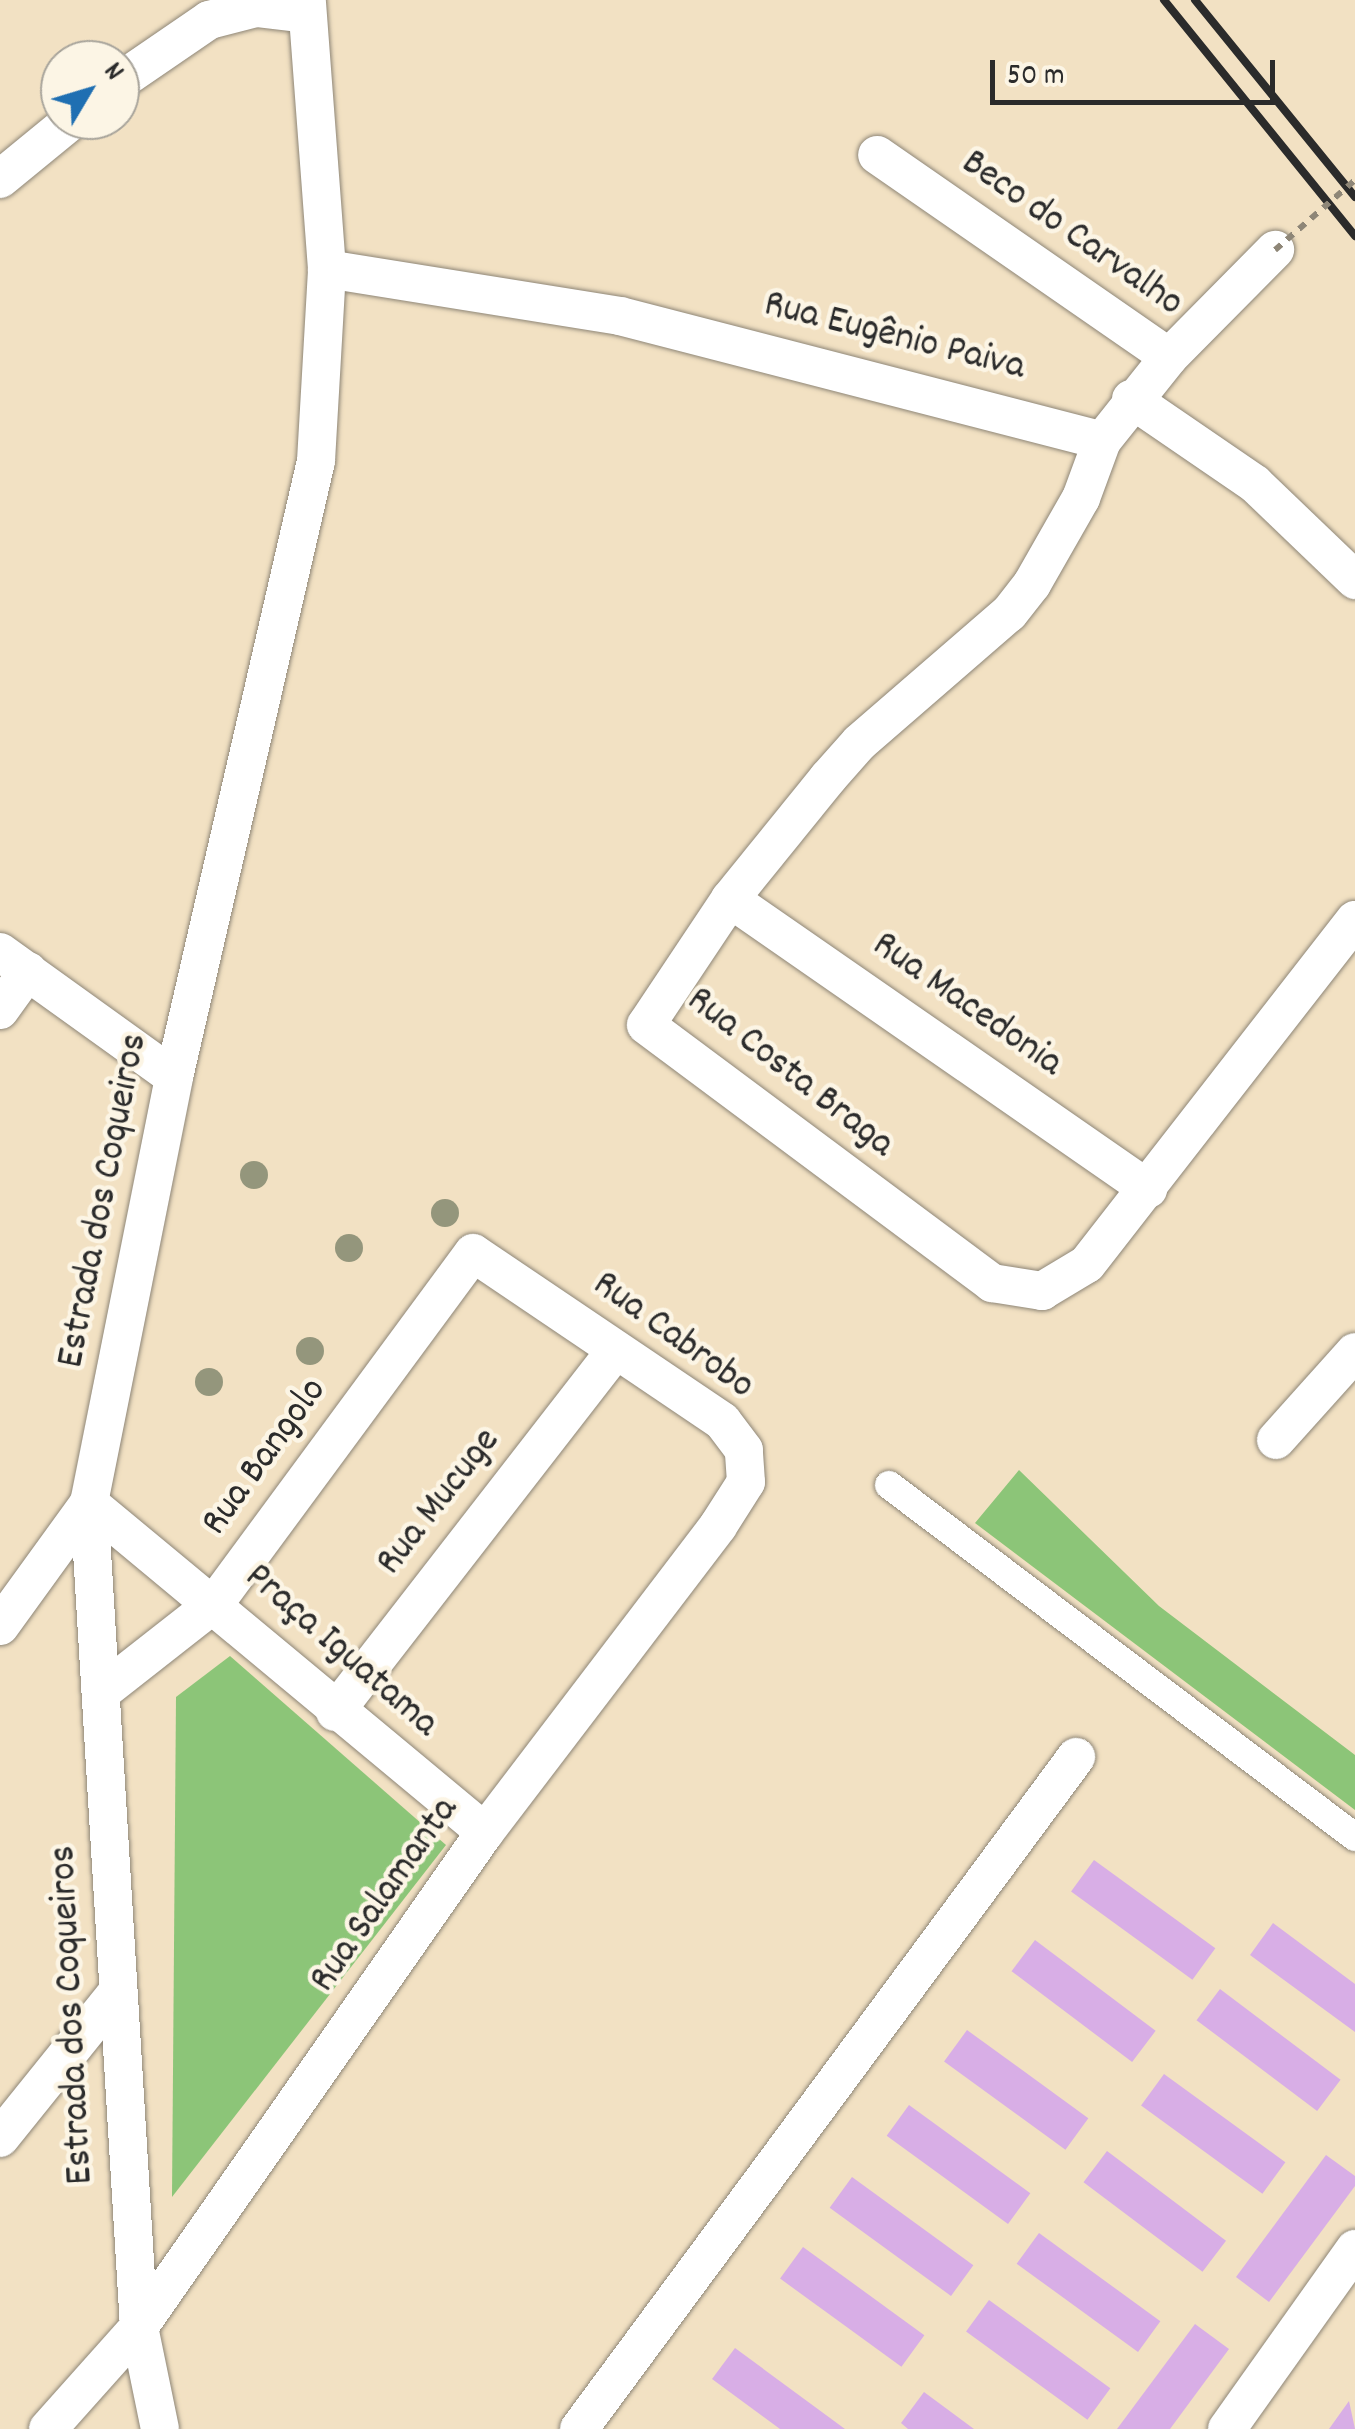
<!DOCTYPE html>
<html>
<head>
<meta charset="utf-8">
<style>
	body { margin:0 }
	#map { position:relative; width:1355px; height:2429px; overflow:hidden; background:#f2e1c3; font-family:Dekko,sans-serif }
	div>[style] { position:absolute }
	.green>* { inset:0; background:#8cc578 }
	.building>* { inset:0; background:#d8aee6; transform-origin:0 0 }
	.roads { filter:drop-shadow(0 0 2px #8e8677) drop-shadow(0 0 2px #8e8677) }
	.pedestrian>* { height:28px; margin:-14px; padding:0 14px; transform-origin:14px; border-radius:14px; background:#fff }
	.minor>* { height:38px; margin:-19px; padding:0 19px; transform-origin:19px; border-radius:19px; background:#fff }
	.rail>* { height:8px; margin:-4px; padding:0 4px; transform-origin:4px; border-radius:4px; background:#2b2b2b }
	.path-bridge>* { height:6px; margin-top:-3px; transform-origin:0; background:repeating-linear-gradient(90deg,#8e8677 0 8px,transparent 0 16px) }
	.trees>* { width:28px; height:28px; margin:-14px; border-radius:50%; background:#94967c }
	span { translate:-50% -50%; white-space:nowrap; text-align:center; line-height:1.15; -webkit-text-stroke:9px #fcf5e5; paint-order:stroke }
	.street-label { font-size:40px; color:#2b2b2b }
	.north { position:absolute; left:40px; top:40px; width:100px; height:100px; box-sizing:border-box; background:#fcf5e5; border:2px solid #a8a49b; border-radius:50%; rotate:52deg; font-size:28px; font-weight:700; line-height:40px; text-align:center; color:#2b2b2b }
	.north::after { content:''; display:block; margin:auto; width:35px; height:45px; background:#1f6fb2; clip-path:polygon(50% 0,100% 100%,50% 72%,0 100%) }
	.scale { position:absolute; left:990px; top:60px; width:285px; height:45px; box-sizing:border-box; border:5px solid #2b2b2b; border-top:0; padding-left:12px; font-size:30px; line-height:35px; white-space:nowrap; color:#2b2b2b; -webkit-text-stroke:8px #fcf5e5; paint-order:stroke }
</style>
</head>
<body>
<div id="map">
	<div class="green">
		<div style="clip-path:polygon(1019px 1470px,1159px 1606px,1355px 1755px,1355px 1810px,975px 1523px)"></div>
		<div style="clip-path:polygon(230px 1656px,446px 1845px,172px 2197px,176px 1697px)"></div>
	</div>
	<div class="building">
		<div style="left:1094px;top:1860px;width:150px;height:39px;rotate:36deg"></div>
		<div style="clip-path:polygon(1273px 1923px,1355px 1984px,1355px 2032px,1250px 1955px)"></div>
		<div style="left:1035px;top:1940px;width:151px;height:39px;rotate:37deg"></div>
		<div style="left:1220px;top:1989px;width:151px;height:39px;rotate:37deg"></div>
		<div style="left:967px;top:2030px;width:150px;height:39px;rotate:36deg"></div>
		<div style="left:1164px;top:2074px;width:150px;height:39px;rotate:36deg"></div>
		<div style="left:909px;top:2105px;width:150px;height:38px;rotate:36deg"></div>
		<div style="left:1107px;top:2151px;width:149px;height:39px;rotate:37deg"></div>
		<div style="clip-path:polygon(1326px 2155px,1355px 2176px,1355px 2186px,1269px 2302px,1236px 2277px)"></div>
		<div style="left:852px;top:2177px;width:150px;height:38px;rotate:36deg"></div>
		<div style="left:1039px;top:2233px;width:150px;height:38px;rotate:36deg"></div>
		<div style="left:803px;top:2247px;width:150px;height:39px;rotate:36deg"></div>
		<div style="left:989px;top:2300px;width:150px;height:39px;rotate:36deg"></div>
		<div style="clip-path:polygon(1195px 2324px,1229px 2349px,1170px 2429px,1117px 2429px)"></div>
		<div style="clip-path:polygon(735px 2348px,845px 2429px,780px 2429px,712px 2379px)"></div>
		<div style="clip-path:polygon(924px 2392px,974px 2429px,908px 2429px,901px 2423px)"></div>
		<div style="clip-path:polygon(1349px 2401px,1355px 2429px,1329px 2429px)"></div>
	</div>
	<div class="roads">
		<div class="pedestrian">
			<div style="left:889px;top:1485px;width:584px;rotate:37.07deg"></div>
		</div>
		<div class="minor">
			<div style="left:120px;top:81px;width:108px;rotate:-34.4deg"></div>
			<div style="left:209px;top:20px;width:49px;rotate:-14.3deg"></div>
			<div style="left:256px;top:8px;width:51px;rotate:6.7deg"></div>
			<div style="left:0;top:179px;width:93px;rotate:-39.3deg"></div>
			<div style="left:327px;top:269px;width:297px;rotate:9.1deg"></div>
			<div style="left:620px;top:316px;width:498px;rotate:14.5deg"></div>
			<div style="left:1102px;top:441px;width:107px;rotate:-51.4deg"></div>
			<div style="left:1169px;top:357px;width:355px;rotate:-145.3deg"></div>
			<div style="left:1169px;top:357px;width:151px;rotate:-45.3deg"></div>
			<div style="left:1131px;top:399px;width:150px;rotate:34.4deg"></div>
			<div style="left:1255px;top:484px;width:139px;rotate:43.8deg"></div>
			<div style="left:1102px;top:441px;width:61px;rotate:110.2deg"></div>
			<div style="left:1081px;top:498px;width:99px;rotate:119.7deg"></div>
			<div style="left:1032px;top:584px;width:37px;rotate:128deg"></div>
			<div style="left:1009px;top:613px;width:198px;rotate:139.1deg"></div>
			<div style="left:859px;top:743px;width:47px;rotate:131.5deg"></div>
			<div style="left:828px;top:778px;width:156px;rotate:129deg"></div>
			<div style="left:730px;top:899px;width:151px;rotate:123.7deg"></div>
			<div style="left:646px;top:1025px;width:432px;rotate:36.7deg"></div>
			<div style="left:992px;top:1283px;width:51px;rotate:9.1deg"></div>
			<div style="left:1042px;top:1291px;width:52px;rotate:-31deg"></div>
			<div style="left:1087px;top:1264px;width:436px;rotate:-52.1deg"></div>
			<div style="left:730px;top:899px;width:509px;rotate:34.75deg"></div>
			<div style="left:0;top:952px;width:214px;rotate:35.7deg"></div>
			<div style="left:0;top:1010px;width:48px;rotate:-54.3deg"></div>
			<div style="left:1276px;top:1440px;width:118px;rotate:-48.1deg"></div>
			<div style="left:89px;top:1503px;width:515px;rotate:39.72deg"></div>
			<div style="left:0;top:1626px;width:152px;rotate:-54.1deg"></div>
			<div style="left:335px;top:1712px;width:458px;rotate:-52.2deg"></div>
			<div style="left:0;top:2138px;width:184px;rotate:-51.2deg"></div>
			<div style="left:48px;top:2429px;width:137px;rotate:-48.3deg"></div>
			<div style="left:139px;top:2327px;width:604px;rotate:-55.05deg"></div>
			<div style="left:485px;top:1832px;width:385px;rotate:-52.7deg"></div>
			<div style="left:718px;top:1526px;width:52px;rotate:-57.5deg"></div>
			<div style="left:746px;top:1482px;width:32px;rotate:-94deg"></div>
			<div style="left:744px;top:1450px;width:36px;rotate:-127deg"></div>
			<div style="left:722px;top:1421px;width:300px;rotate:-146deg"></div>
			<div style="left:473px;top:1253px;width:435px;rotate:126.4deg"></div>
			<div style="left:215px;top:1603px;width:141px;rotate:141.9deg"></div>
			<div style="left:160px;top:2429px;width:104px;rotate:-101.6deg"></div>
			<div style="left:139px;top:2327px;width:826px;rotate:-93.47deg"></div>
			<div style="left:89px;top:1503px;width:434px;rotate:-78.7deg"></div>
			<div style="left:174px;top:1077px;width:632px;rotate:-77.02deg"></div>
			<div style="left:316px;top:461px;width:192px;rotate:-86.7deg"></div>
			<div style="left:327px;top:269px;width:270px;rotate:-94.3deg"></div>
			<div style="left:579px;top:2429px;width:836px;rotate:-53.51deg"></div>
			<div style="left:1227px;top:2429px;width:221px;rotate:-54.6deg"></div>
		</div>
	</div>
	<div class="rail">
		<div style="left:1164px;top:0;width:304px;rotate:51deg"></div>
		<div style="left:1195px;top:0;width:254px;rotate:50.9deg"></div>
	</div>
	<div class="path-bridge">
		<div style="left:1275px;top:250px;width:106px;rotate:-41.2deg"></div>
	</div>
	<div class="trees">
		<div style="left:254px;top:1175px"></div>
		<div style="left:445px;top:1213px"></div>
		<div style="left:349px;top:1248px"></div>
		<div style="left:310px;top:1351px"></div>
		<div style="left:209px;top:1382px"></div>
	</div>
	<div class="street-label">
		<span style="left:1071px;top:235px;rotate:35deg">Beco do Carvalho</span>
		<span style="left:894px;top:338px;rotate:14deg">Rua Eugênio Paiva</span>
		<span style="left:966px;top:1006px;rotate:35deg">Rua Macedonia</span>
		<span style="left:789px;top:1074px;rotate:38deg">Rua Costa Braga</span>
		<span style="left:105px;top:1201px;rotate:-79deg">Estrada dos Coqueiros</span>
		<span style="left:672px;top:1337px;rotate:36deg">Rua Cabrobo</span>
		<span style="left:266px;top:1458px;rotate:-54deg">Rua Bangolo</span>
		<span style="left:440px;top:1503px;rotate:-52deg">Rua Mucuge</span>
		<span style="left:340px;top:1652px;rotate:41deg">Praça Iguatama</span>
		<span style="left:386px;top:1896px;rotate:-55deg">Rua Salamanta</span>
		<span style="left:74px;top:2015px;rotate:-93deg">Estrada dos Coqueiros</span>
	</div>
	<div class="north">N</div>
	<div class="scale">50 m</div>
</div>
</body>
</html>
